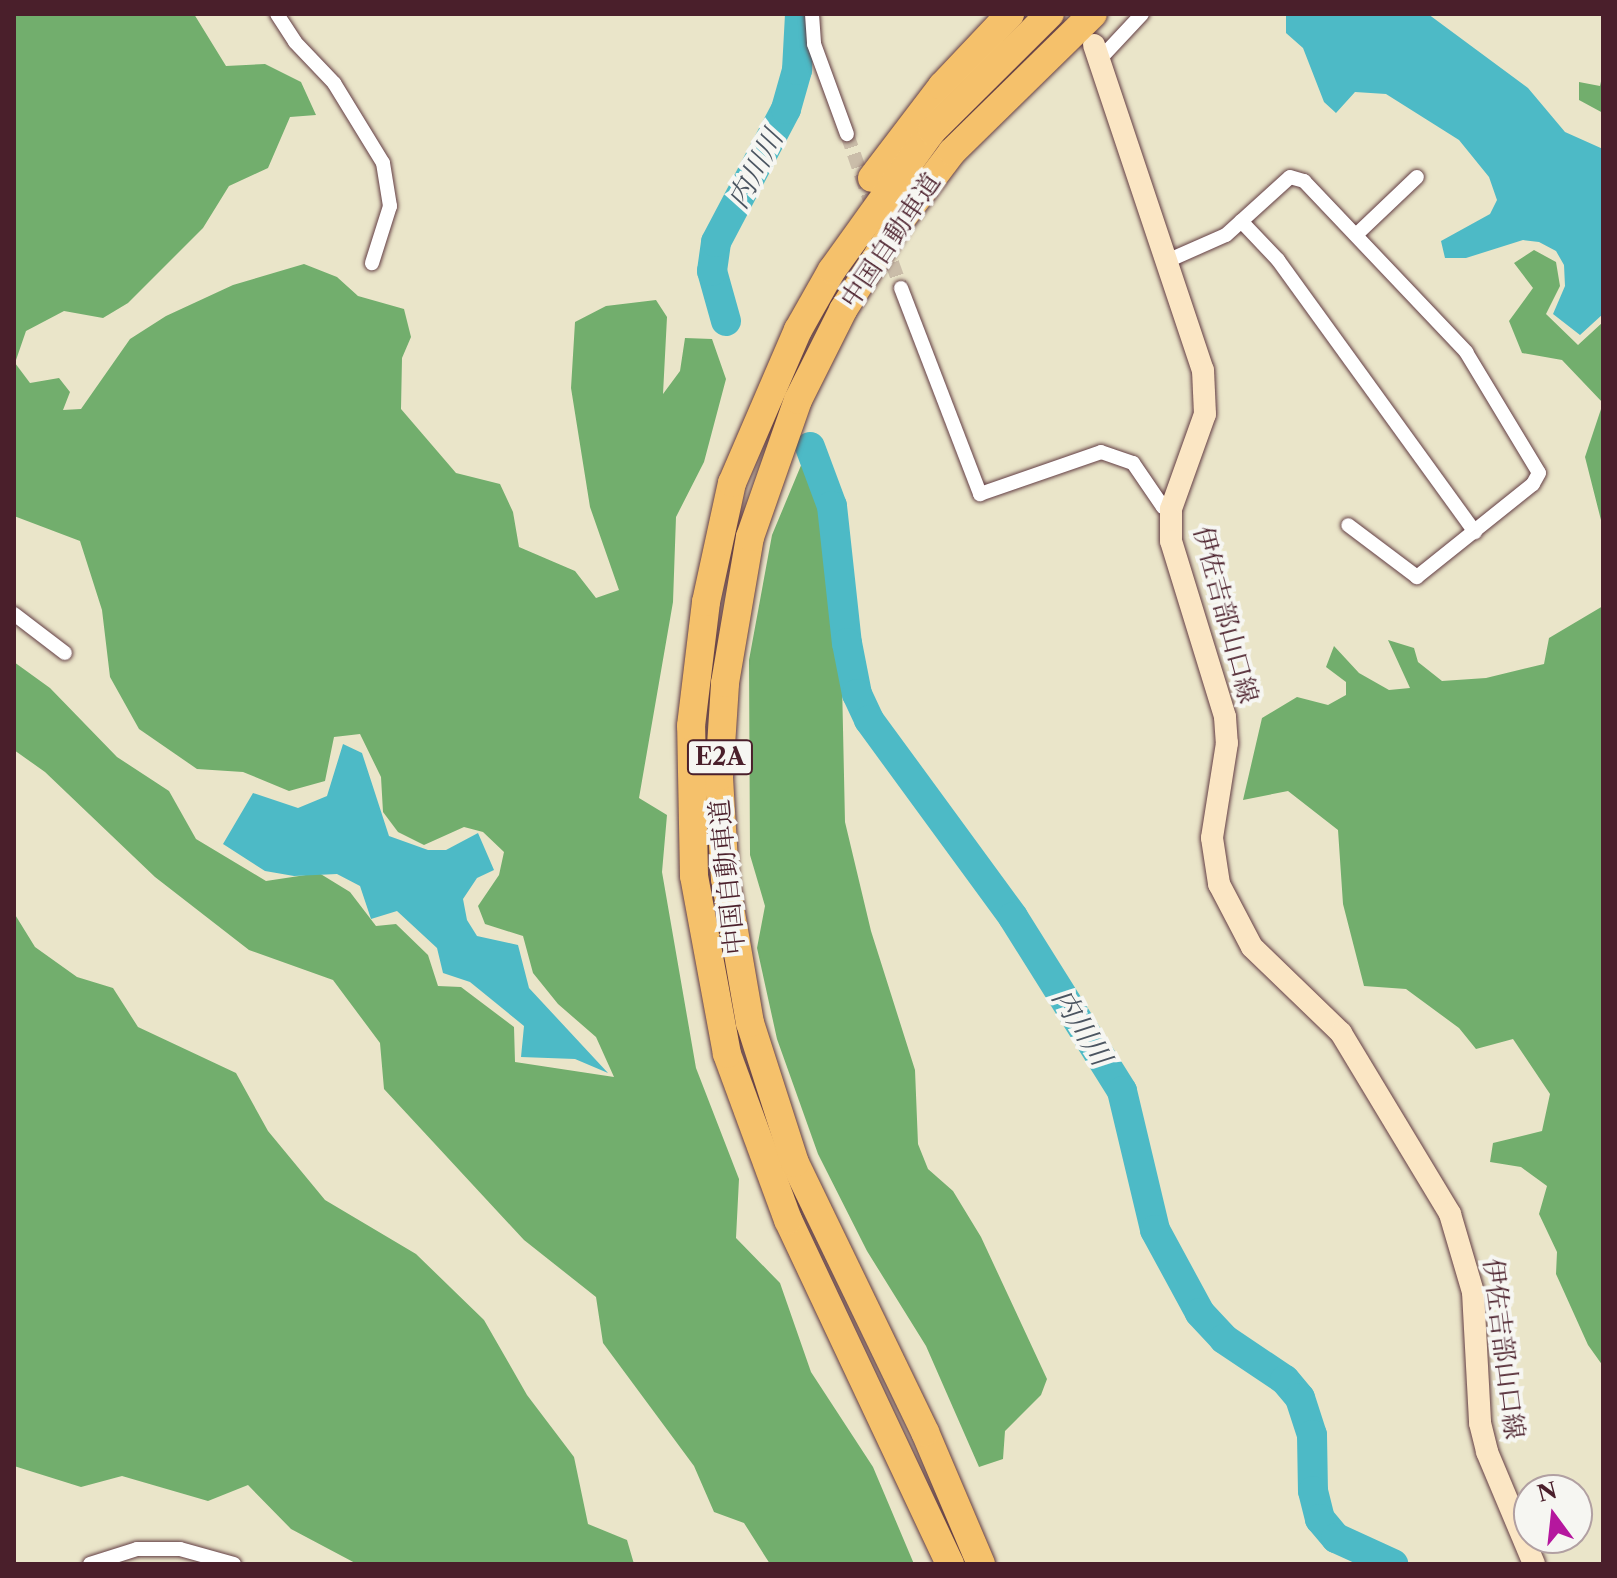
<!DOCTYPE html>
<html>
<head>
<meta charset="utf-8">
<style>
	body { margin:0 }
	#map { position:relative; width:1617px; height:1578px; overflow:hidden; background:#eae5c9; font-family:"Libre Caslon Text","Noto Serif JP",serif }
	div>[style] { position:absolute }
	.forest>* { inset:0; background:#72ae6d }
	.water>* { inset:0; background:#4dbac6 }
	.river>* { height:30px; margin:-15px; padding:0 15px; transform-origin:15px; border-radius:15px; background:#4dbac6 }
	.minor-tunnel>* { height:14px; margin-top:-7px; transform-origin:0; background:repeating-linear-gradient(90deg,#cabda9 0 14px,transparent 0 21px) }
	.roads { filter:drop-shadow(0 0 2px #623d43) drop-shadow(0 0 2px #623d43) }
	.minor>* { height:14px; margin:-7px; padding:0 7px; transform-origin:7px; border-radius:7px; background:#fff }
	.secondary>* { height:22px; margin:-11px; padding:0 11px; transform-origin:11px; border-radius:11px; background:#fbe6c4 }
	.motorway>* { height:28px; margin:-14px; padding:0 14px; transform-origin:14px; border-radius:14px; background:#f5c16b }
	span { translate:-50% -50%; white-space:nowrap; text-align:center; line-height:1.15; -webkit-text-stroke:8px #f6f6f2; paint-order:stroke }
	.shield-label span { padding:2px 6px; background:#f6f6f2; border:2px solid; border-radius:6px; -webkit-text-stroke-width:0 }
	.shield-label { font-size:24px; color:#4a1f2b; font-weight:700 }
	.street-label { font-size:26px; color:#4a1f2b }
	.water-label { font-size:28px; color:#4b5561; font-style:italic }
	.frame { position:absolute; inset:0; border:16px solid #4a1f2b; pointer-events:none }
	.north { position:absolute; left:1513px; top:1474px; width:80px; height:80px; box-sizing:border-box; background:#f6f6f2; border:2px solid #b1a0a2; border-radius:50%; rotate:345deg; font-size:22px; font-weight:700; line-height:32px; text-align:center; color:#4a1f2b }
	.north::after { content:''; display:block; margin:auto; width:28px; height:36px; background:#b5179e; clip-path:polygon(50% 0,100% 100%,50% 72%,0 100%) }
</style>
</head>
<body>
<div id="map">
	<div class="forest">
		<div style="clip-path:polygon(14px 14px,194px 14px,226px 66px,265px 64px,301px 82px,316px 115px,290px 117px,268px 168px,229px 186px,203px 228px,128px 303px,103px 318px,64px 311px,26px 331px,15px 363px,30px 383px,59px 378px,70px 392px,63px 410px,81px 409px,130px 339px,166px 316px,233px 285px,304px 264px,337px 277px,358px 296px,404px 309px,411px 337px,402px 358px,401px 409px,456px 473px,500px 484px,513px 512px,519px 547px,575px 571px,596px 598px,619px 590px,590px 507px,571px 388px,575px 322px,606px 306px,656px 300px,667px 317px,663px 394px,680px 371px,685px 338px,712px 339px,726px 379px,704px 462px,676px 517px,673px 602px,639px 798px,667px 815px,662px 872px,696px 1068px,739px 1179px,736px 1238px,780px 1283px,811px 1372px,873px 1467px,914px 1564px,770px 1564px,744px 1523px,714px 1512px,694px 1466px,603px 1343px,596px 1297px,524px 1240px,384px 1089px,380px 1043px,333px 980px,249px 950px,155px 877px,45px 772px,14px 750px,14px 662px,50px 688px,117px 757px,169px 791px,196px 839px,266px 881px,319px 873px,350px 892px,376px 926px,396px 924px,428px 955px,438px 986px,461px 987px,514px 1027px,515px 1062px,614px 1077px,596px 1037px,558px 1004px,533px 973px,523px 936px,485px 924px,478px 906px,499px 875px,504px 852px,483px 832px,464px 827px,424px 845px,398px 832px,383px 812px,381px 777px,360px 734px,334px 737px,325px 781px,289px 791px,243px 772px,197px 769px,139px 729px,110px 677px,102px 610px,80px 541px,14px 516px)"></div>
		<div style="clip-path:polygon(1603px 72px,1603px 113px,1579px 100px,1579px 82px,1600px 86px)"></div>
		<div style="clip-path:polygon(1534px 250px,1556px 262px,1560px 286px,1546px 314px,1578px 345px,1603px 322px,1603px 528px,1585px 457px,1603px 403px,1562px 360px,1522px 353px,1509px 321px,1533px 288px,1514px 263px)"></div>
		<div style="clip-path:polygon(802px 463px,818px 480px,825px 530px,842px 682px,845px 822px,871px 931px,915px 1070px,918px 1144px,928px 1169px,953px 1191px,981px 1237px,1047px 1379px,1041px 1395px,1005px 1431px,1003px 1459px,979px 1467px,926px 1346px,867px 1251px,818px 1154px,777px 1039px,757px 948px,765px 906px,750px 855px,749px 660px,772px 535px)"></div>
		<div style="clip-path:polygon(1603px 606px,1603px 1366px,1588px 1345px,1556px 1274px,1557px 1252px,1539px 1214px,1547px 1186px,1521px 1167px,1490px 1162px,1493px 1143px,1542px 1131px,1550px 1094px,1513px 1039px,1476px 1049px,1459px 1028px,1406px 989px,1364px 986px,1343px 904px,1338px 830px,1288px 791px,1243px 800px,1262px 718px,1297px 697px,1328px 705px,1346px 695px,1346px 682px,1326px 667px,1334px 646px,1359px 673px,1389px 690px,1410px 688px,1388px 640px,1414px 648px,1418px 662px,1442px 681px,1486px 678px,1544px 664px,1549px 638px)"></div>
		<div style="clip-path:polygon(14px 913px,35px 947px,77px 977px,113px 988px,138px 1027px,236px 1073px,268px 1131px,325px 1200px,416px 1254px,484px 1320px,527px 1395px,574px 1457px,588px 1524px,627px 1540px,634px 1564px,357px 1564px,291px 1529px,248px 1485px,208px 1501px,122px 1476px,81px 1487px,14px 1466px)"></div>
	</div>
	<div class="water">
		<div style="clip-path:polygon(1286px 14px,1428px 14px,1528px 88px,1565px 132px,1603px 149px,1603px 314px,1580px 335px,1553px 314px,1565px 286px,1564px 265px,1556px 251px,1539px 242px,1523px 240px,1466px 258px,1445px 258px,1441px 241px,1490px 214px,1497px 200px,1489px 177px,1459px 140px,1386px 94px,1355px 92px,1336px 113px,1324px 102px,1303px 48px,1286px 33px)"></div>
		<div style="clip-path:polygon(343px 744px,362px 753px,389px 836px,428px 850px,446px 850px,478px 833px,494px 870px,477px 878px,463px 899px,467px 920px,477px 936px,518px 945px,529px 988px,608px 1073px,575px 1059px,521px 1057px,524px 1026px,470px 982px,443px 973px,437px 948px,397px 911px,371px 919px,360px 886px,337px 874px,294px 876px,265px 871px,223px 844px,253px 793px,298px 808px,327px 796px)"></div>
	</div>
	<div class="river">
		<div style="left:726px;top:321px;width:52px;rotate:-105.6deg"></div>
		<div style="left:712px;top:271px;width:29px;rotate:-82deg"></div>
		<div style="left:716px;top:242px;width:150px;rotate:-62.2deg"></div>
		<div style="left:786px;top:109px;width:41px;rotate:-74.2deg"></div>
		<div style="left:797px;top:70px;width:56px;rotate:-86.9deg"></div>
		<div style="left:810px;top:447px;width:63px;rotate:69.6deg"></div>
		<div style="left:832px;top:506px;width:138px;rotate:83.8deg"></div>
		<div style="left:847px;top:643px;width:52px;rotate:78.9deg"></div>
		<div style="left:857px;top:694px;width:29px;rotate:65deg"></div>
		<div style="left:869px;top:720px;width:244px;rotate:53.8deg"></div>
		<div style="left:1013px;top:917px;width:205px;rotate:57.9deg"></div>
		<div style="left:1122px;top:1091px;width:143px;rotate:76.6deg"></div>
		<div style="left:1155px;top:1230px;width:94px;rotate:61.5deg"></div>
		<div style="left:1200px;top:1313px;width:35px;rotate:47deg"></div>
		<div style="left:1224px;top:1339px;width:73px;rotate:33.9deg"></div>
		<div style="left:1285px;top:1380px;width:23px;rotate:50deg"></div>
		<div style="left:1300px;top:1398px;width:39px;rotate:72deg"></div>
		<div style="left:1312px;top:1435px;width:56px;rotate:89deg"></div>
		<div style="left:1313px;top:1491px;width:29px;rotate:76deg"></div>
		<div style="left:1320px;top:1519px;width:25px;rotate:50deg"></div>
		<div style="left:1336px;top:1538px;width:63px;rotate:24.5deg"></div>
	</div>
	<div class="minor-tunnel">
		<div style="left:847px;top:134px;width:83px;rotate:70.9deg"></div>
		<div style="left:885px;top:243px;width:48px;rotate:70.4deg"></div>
	</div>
	<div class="roads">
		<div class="minor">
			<div style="left:277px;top:14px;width:33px;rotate:57deg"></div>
			<div style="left:295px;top:42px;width:57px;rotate:46.4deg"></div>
			<div style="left:334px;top:83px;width:94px;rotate:58.5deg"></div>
			<div style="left:383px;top:163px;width:44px;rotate:80.8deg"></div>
			<div style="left:390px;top:206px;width:60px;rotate:107.5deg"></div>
			<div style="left:812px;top:14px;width:30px;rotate:86deg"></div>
			<div style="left:814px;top:44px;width:96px;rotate:69.9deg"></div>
			<div style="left:1099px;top:60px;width:63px;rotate:-46.9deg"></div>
			<div style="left:1241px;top:221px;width:54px;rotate:46.5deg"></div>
			<div style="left:1278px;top:260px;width:336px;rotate:54.1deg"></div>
			<div style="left:1356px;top:235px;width:84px;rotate:-43.6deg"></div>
			<div style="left:1167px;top:261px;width:64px;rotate:-23.8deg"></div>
			<div style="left:1226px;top:235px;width:86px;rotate:-42.2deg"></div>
			<div style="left:1290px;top:177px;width:15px;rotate:16deg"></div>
			<div style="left:1304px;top:181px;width:236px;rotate:46.5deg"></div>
			<div style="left:1466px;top:352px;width:141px;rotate:58.9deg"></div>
			<div style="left:1539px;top:473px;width:13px;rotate:119deg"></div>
			<div style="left:1533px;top:484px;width:149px;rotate:141.3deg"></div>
			<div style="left:1417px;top:577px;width:86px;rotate:-143deg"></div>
			<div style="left:901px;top:288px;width:221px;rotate:69deg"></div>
			<div style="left:980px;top:494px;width:128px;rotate:-19.1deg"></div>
			<div style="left:1101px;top:452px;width:34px;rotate:19deg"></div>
			<div style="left:1133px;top:463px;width:53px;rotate:55.7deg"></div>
			<div style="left:1163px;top:507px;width:8px;rotate:14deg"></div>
			<div style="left:14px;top:614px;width:64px;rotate:37.4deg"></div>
			<div style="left:90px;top:1564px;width:49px;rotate:-17.7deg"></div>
			<div style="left:137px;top:1549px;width:43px"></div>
			<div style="left:180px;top:1549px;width:56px;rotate:15.5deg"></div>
		</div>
		<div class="secondary">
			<div style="left:1094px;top:45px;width:343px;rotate:71.5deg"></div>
			<div style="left:1203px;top:370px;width:44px;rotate:87.4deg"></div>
			<div style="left:1205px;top:414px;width:101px;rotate:109.7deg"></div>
			<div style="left:1171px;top:509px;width:32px;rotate:90deg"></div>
			<div style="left:1171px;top:541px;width:184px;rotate:72.9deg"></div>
			<div style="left:1225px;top:717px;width:26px;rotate:86deg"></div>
			<div style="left:1227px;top:743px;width:96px;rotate:99deg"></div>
			<div style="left:1212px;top:838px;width:47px;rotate:81.3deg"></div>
			<div style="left:1219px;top:884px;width:71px;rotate:62.4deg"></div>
			<div style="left:1252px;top:947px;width:124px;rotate:44deg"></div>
			<div style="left:1341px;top:1033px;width:211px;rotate:58.9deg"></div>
			<div style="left:1450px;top:1214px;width:81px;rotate:73.6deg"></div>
			<div style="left:1473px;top:1292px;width:131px;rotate:86.9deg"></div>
			<div style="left:1480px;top:1423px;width:30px;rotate:76deg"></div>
			<div style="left:1487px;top:1452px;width:121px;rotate:67.2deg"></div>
		</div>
		<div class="motorway">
			<div style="left:872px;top:178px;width:116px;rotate:-52.7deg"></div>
			<div style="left:942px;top:86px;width:99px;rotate:-46.6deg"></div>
			<div style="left:950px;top:1564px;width:380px;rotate:-115.2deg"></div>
			<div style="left:788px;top:1220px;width:177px;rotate:-110.2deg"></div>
			<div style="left:727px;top:1054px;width:181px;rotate:-100.5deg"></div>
			<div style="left:694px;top:876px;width:150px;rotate:-91.1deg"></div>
			<div style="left:691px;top:726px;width:125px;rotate:-83.1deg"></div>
			<div style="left:706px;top:602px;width:122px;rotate:-77.7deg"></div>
			<div style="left:732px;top:483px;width:167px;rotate:-66.7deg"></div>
			<div style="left:798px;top:330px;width:69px;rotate:-60.5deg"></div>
			<div style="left:832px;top:270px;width:171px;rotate:-54.3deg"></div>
			<div style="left:932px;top:131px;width:166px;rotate:-44.8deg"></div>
			<div style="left:981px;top:1564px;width:143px;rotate:-113deg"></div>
			<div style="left:925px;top:1432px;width:299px;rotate:-115.8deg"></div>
			<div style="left:795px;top:1163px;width:147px;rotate:-107.8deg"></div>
			<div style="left:750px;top:1023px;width:146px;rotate:-99.8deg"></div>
			<div style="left:725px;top:879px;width:102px;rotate:-93.4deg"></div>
			<div style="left:719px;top:777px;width:94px;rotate:-86.3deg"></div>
			<div style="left:725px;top:683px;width:148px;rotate:-80.3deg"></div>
			<div style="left:750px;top:537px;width:145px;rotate:-70.7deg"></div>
			<div style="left:798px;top:400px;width:101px;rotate:-63.4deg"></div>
			<div style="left:843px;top:310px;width:101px;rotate:-57.6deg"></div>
			<div style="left:897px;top:225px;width:91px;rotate:-53deg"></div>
			<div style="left:952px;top:152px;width:197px;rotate:-44.4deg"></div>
		</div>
	</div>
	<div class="shield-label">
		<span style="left:720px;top:757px">E2A</span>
	</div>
	<div class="street-label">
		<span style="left:891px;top:241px;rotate:-56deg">中国自動車道</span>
		<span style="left:1225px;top:615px;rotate:75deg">伊佐吉部山口線</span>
		<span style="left:728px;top:877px;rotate:-96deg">中国自動車道</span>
		<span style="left:1503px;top:1349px;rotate:83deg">伊佐吉部山口線</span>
	</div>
	<div class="water-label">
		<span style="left:755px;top:169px;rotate:-62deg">内川川</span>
		<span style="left:1082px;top:1027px;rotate:58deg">内川川</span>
	</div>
	<div class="frame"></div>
	<div class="north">N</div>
</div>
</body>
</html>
